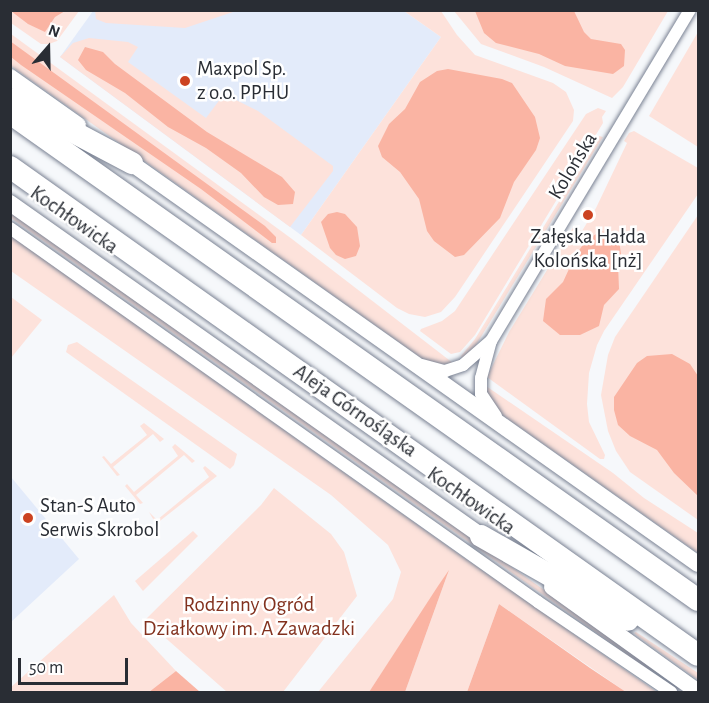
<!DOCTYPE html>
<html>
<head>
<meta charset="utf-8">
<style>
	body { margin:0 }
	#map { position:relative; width:709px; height:703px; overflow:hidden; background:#f6f8fb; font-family:"Alegreya Sans",sans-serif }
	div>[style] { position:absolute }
	.built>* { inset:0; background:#e3ebfa }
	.green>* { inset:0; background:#fde2db }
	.forest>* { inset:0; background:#fab4a3 }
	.roads { filter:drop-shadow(0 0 2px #7a8293) drop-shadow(0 0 2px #7a8293) }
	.street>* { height:12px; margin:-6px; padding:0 6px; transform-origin:6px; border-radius:6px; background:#fff }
	.secondary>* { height:16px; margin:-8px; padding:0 8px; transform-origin:8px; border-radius:8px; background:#fff }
	.highway>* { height:22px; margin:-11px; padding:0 11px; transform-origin:11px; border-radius:11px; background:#fff }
	.dots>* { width:16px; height:16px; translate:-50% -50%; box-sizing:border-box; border:3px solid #fff; border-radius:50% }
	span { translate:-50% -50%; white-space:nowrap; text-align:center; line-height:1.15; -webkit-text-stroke:5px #fff; paint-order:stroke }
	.poi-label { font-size:21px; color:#292d34 }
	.left { translate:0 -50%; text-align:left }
	.street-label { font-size:21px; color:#292d34 }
	.park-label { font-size:21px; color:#82311e }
	.frame { position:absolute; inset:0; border:12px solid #292d34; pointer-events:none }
	.north { position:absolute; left:18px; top:18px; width:60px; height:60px; -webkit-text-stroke:4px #fff; paint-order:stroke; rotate:20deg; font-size:16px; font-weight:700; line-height:24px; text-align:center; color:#292d34 }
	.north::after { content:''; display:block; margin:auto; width:21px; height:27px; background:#292d34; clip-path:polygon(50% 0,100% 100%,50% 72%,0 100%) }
	.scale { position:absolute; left:18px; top:658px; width:110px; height:27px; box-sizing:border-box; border:3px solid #292d34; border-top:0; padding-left:8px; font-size:18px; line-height:21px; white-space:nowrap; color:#292d34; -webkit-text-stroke:4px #fff; paint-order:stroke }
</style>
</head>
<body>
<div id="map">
	<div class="built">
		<div style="clip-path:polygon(93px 11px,404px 11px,441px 37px,301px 235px,60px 57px)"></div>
		<div style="clip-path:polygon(11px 477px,79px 559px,11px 622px)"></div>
	</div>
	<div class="green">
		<div style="clip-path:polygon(95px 10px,236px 11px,185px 28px,106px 23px,96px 19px)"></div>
		<div style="clip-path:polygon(11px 11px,79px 11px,57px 41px,49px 44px,41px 44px,11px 23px)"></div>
		<div style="clip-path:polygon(404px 11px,441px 11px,457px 35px,475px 55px,553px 83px,566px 92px,574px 110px,573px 121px,455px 297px,441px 312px,425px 317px,409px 314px,397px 308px,301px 235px,441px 37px)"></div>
		<div style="clip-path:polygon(454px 11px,668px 11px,623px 87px,612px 98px,544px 67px,481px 44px)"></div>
		<div style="clip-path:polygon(698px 32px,698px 147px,649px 116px)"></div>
		<div style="clip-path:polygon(11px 34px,292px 239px,453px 363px,438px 365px,424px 360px,11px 66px)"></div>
		<div style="clip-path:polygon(89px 38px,128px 42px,138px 47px,128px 62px,206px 118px,224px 94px,258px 111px,333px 166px,333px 171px,290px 227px,60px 57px,73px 43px)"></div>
		<div style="clip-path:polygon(598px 108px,606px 111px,602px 117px,603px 123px,475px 335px,460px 352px,451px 354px,420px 331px,421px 329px,442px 321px,455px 311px,586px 114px)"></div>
		<div style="clip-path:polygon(634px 131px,698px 168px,698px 194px,604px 331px,597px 345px,589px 373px,587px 404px,589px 422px,605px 455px,604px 459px,600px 459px,487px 377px,509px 332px,574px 226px,582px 231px,596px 208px,627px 143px,624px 141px,629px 133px)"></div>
		<div style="clip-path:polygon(599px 136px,603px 137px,476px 345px,462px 359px,461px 356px,475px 339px)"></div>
		<div style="clip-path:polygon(11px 213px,670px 679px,670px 681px,638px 662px,11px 218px)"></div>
		<div style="clip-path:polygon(698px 215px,698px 520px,630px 472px,616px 451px,608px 431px,601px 395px,608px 355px,615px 337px)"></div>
		<div style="clip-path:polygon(11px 236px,460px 555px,657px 692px,626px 692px,499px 604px,467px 692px,405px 692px,448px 573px,369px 692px,318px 692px,393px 599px,401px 572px,388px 545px,331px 495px,11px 271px)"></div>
		<div style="clip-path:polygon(11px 297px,42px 320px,11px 358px)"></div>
		<div style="clip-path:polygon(77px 342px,237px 454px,234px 465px,230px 469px,66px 352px,68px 345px)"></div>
		<div style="clip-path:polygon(486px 386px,613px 473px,644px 498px,698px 533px,698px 553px,501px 414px,488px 396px)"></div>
		<div style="clip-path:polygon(144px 423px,164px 439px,160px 442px,153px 434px,113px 467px,120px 475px,117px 476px,102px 457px,104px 456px,111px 464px,147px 435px,140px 426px)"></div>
		<div style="clip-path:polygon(175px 444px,195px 461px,192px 463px,184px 455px,136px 495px,143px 503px,140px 504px,125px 486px,127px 484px,134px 492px,178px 456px,172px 447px)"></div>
		<div style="clip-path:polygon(205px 466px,217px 476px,156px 524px,149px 512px,157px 520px,209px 477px,203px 468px)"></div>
		<div style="clip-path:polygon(274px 488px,331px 534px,344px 552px,357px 596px,283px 692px,227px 692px,145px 620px,261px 505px)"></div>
		<div style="clip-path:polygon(193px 531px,198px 536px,143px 591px,135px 581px)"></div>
		<div style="clip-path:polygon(114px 595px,131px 623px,176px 671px,149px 692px,11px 692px,10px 688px)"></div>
		<div style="clip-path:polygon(636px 632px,698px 673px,698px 680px,636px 635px,634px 633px)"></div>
	</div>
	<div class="forest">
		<div style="clip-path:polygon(11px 11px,11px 10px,65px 11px,55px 17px,45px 32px,28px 24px)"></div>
		<div style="clip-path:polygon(475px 11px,574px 11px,584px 32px,591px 39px,621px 44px,625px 50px,624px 66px,613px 74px,565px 66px,539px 54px,496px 43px,484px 33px)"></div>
		<div style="clip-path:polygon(10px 41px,265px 226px,276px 237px,276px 243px,272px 243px,201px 189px,21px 65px,11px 57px)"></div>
		<div style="clip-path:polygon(85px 47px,103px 52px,115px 64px,207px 132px,282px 177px,295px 192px,293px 204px,278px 205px,264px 197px,241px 173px,206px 148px,168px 127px,125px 93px,86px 70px,78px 60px)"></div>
		<div style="clip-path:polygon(448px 69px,502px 79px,512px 83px,535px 117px,540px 138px,536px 150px,514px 182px,500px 218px,464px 255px,455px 257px,434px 241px,427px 231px,419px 199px,400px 172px,382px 157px,378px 146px,389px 124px,405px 109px,420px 82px,437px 71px)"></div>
		<div style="clip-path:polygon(337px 212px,345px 214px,357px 227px,360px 246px,356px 256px,345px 259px,336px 255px,330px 248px,321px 222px,328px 214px)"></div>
		<div style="clip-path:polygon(602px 231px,619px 240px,621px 254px,618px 264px,619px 289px,604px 305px,599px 326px,580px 335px,560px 335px,543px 321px,546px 299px,563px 282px,575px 256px,587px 239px)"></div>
		<div style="clip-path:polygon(672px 354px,690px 364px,698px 376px,698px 496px,674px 473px,657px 450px,630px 436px,618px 425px,614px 410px,614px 397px,637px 363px,647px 356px)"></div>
		<div style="clip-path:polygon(449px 570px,405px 692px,369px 692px,438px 586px)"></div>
		<div style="clip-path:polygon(499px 604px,590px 668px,626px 692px,467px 692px)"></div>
		<div style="clip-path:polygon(176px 671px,200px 692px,149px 692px)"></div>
	</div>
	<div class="roads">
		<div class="street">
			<div style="left:10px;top:228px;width:647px;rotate:35.31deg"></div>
			<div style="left:538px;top:602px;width:161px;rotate:34.1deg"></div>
			<div style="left:422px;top:365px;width:24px;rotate:15deg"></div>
			<div style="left:445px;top:371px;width:19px;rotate:-18deg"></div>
			<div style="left:463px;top:365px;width:37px;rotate:-41deg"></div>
			<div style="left:496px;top:416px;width:27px;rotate:-124deg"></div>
			<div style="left:481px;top:394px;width:16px;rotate:-90deg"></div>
			<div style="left:481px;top:378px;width:38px;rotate:-75deg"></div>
			<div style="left:491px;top:341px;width:386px;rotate:-59deg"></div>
		</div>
		<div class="secondary">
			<div style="left:10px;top:77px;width:83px;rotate:35.2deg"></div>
			<div style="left:124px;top:158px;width:703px;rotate:35.27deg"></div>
			<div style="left:10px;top:203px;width:588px;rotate:35.23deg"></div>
			<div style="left:552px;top:587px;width:180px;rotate:35.7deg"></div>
		</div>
		<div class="highway">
			<div style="left:11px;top:99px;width:137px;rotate:27.9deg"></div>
			<div style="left:10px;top:113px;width:843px;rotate:35.29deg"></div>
			<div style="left:10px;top:167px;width:843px;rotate:35.35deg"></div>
			<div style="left:481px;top:536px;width:169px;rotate:29.7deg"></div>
		</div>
	</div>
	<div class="dots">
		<div style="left:185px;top:81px;background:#cc4321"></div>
		<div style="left:588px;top:215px;background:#cc4321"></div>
		<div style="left:28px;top:518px;background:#cc4321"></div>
	</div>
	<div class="poi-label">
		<span class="left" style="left:197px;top:81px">Maxpol Sp.<br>z o.o. PPHU</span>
		<span style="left:588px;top:249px">Załęska Hałda<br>Kolońska [nż]</span>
		<span class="left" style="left:40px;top:518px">Stan-S Auto<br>Serwis Skrobol</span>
	</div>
	<div class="street-label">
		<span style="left:573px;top:166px;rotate:-59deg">Kolońska</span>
		<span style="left:74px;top:220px;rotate:35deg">Kochłowicka</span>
		<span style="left:355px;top:411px;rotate:35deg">Aleja Górnośląska</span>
		<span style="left:471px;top:501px;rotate:35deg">Kochłowicka</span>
	</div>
	<div class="park-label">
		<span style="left:249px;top:617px">Rodzinny Ogród<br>Działkowy im. A Zawadzki</span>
	</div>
	<div class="frame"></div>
	<div class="north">N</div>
	<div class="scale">50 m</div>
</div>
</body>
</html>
